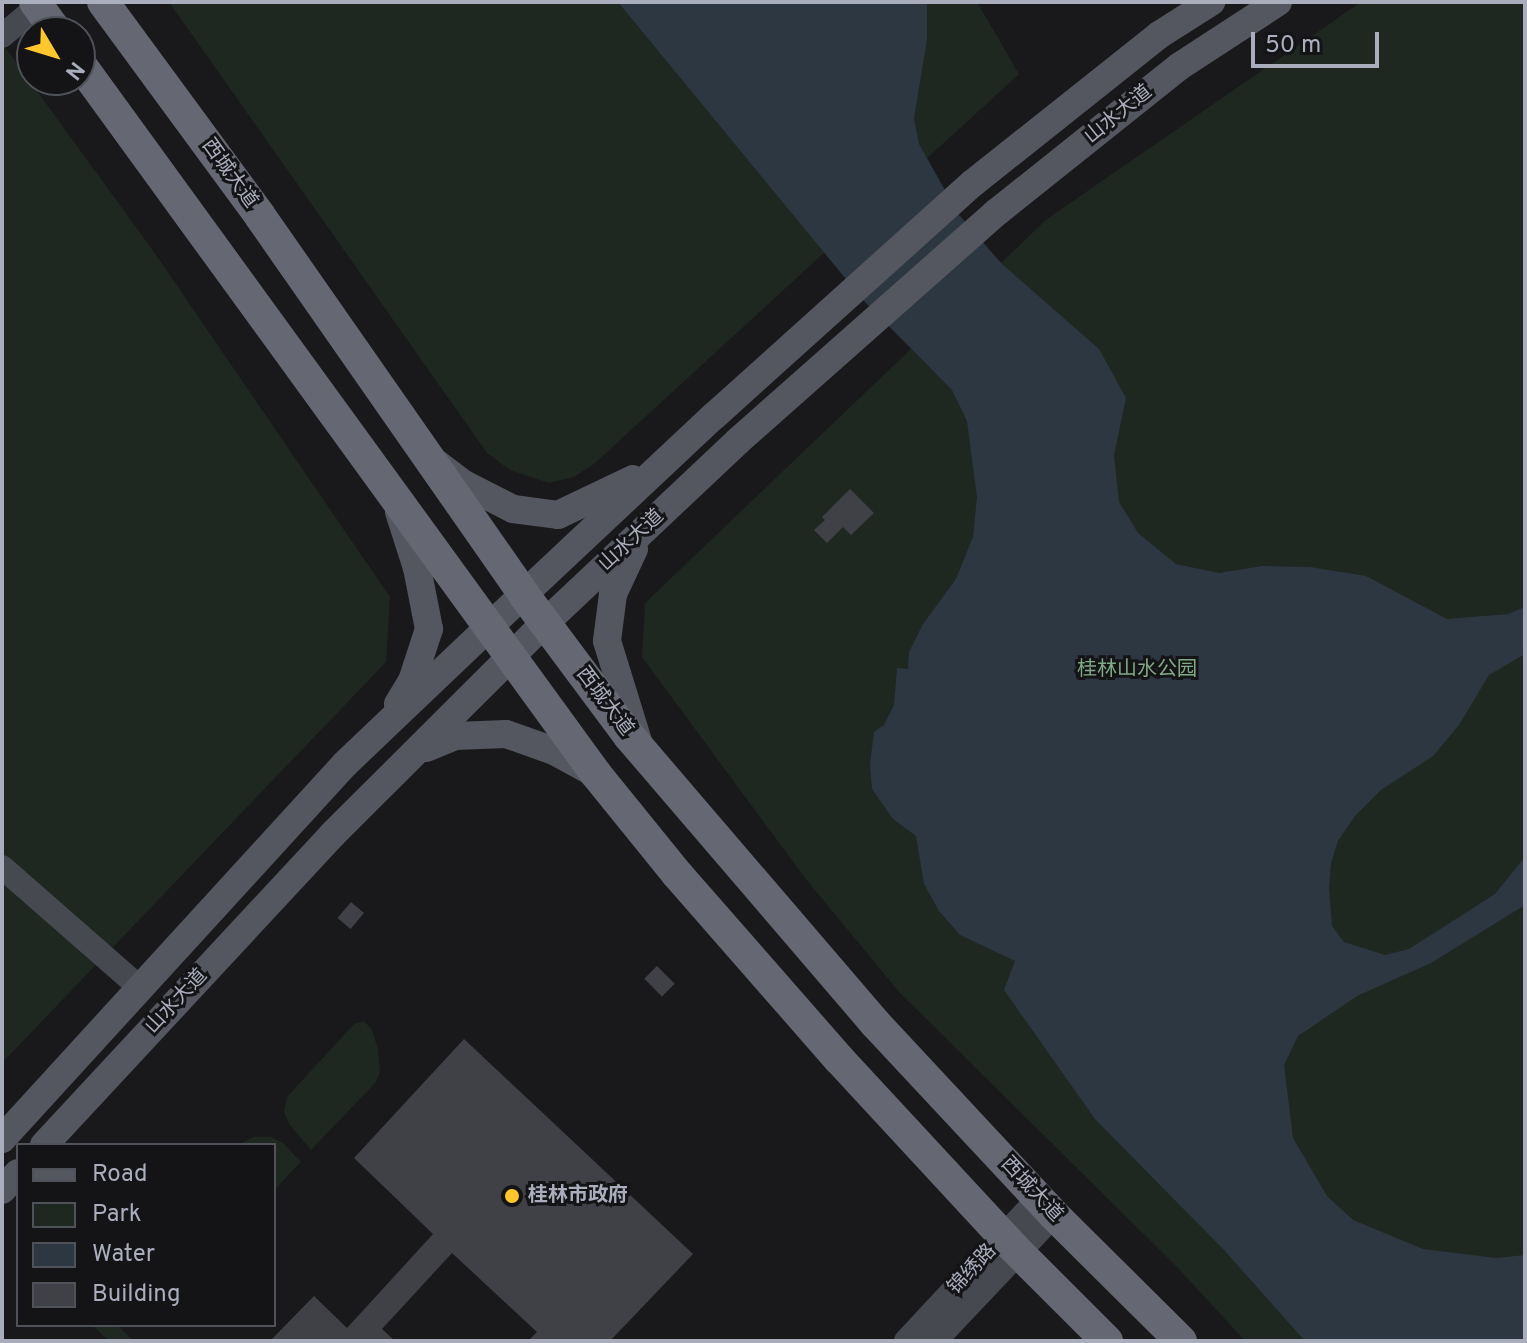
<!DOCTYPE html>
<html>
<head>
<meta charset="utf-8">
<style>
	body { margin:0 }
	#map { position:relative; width:1527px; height:1343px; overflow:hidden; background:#19191c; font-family:Overpass,"Noto Sans SC",sans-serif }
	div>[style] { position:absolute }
	.green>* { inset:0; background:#1e2720 }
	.water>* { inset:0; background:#2d3741 }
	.building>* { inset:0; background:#404146; transform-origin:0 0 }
	.secondary>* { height:24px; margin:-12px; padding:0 12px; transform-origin:12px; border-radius:12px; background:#474951 }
	.primary>* { height:28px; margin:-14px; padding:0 14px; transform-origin:14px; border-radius:14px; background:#555760 }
	.highway>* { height:32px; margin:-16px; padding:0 16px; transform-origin:16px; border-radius:16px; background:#656872 }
	.dots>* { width:22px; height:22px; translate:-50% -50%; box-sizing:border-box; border:4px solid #141417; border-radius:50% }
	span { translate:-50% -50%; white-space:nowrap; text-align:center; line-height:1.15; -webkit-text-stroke:6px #141417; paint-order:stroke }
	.street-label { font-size:20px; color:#aaaebc }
	.park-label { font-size:20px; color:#80a985 }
	.poi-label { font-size:20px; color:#aaaebc; font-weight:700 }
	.left { translate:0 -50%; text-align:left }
	.frame { position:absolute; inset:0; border:4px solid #aaaebc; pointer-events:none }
	.legend { position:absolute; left:16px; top:1143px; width:260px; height:184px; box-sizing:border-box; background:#141417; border:2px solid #505259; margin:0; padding:10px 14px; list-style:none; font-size:24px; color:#aaaebc }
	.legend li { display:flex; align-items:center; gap:16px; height:40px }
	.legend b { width:40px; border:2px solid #505259 }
	.north { position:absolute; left:16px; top:16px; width:80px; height:80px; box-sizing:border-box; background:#141417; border:2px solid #505259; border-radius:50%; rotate:128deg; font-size:22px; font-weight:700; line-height:32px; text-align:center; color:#aaaebc }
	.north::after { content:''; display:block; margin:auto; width:28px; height:36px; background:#ffc72d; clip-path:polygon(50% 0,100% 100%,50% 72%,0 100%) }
	.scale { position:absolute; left:1251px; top:32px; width:128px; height:36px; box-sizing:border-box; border:4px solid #aaaebc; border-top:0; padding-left:10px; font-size:24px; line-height:28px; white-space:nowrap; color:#aaaebc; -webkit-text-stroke:6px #141417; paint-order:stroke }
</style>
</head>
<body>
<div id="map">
	<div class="green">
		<div style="clip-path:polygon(169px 2px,977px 2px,1019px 74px,594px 464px,574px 477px,549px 483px,510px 470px,487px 453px)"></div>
		<div style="clip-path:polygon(1361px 2px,1525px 2px,1525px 1341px,1245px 1341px,1178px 1268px,900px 993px,805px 878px,642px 657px,645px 603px,1047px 219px)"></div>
		<div style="clip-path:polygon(2px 43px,154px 252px,390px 597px,386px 662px,2px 1063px)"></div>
		<div style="clip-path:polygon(364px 1021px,372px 1030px,378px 1049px,380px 1072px,376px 1082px,311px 1150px,289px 1124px,284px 1112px,287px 1097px,354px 1024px)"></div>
		<div style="clip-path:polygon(254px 1137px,271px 1137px,283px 1143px,301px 1162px,274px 1190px,274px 1145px,237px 1145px)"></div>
		<div style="clip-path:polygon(92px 1325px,117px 1325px,134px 1341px,109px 1341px)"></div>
	</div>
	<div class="water">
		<div style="clip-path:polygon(618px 2px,927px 2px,927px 40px,914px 118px,919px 144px,959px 215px,1002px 264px,1099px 349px,1126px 398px,1114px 455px,1119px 502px,1138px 533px,1176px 564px,1219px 573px,1262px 566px,1310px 567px,1366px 576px,1447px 619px,1508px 614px,1525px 607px,1525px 654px,1489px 675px,1459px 725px,1433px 756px,1381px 790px,1355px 816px,1338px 841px,1331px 863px,1329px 888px,1332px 926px,1344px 942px,1385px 955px,1409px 949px,1495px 894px,1525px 857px,1525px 905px,1431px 963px,1357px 996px,1298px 1036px,1284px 1065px,1293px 1138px,1327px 1196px,1353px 1220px,1423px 1249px,1496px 1258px,1525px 1255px,1525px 1341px,1305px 1341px,1224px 1250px,1095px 1119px,1004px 990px,1015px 961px,960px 935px,939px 911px,924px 884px,916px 836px,893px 819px,872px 789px,870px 764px,874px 732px,884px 725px,894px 705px,897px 668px,908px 669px,909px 652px,923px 624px,956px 579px,973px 537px,977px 497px,967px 421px,952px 390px,864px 301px)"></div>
	</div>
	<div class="building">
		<div style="clip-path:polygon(850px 489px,874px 513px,851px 535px,843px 527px,827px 543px,814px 530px,825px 520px,822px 517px)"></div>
		<div style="left:351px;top:902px;width:17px;height:21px;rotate:40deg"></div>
		<div style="left:657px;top:966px;width:25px;height:18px;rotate:45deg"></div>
		<div style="clip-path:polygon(464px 1039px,693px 1254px,610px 1341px,528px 1341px,537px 1332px,452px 1253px,382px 1329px,395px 1341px,270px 1341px,314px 1296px,347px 1328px,433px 1234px,354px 1158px)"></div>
	</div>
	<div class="secondary">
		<div style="left:2px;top:36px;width:47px;rotate:-39.8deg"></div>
		<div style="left:2px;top:867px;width:184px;rotate:41.2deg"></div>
		<div style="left:906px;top:1341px;width:195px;rotate:-47.1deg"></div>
		<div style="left:935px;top:1341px;width:173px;rotate:-46.6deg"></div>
	</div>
	<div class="primary">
		<div style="left:436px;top:463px;width:35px;rotate:37deg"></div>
		<div style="left:464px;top:484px;width:55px;rotate:27deg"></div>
		<div style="left:513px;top:509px;width:45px;rotate:7.6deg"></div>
		<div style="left:558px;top:515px;width:83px;rotate:-25.6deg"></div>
		<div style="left:634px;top:549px;width:50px;rotate:115deg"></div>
		<div style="left:613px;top:594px;width:47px;rotate:97.3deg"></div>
		<div style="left:607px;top:641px;width:105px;rotate:72.8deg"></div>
		<div style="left:398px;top:704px;width:27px;rotate:-59deg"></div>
		<div style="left:412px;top:681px;width:55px;rotate:-71.9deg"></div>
		<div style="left:429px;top:629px;width:62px;rotate:-101.1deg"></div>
		<div style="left:417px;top:568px;width:59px;rotate:-107.8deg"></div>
		<div style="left:426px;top:748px;width:31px;rotate:-22deg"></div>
		<div style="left:455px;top:736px;width:51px;rotate:-2.2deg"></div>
		<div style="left:506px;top:734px;width:51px;rotate:19.5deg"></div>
		<div style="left:554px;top:751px;width:48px;rotate:28.7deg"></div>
		<div style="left:2px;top:1139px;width:508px;rotate:-47.55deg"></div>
		<div style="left:345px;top:764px;width:200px;rotate:-43.6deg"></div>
		<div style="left:490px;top:626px;width:307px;rotate:-43.2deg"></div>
		<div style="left:714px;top:416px;width:348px;rotate:-42deg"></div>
		<div style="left:973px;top:183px;width:238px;rotate:-38.5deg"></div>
		<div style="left:1159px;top:35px;width:62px;rotate:-32.4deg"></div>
		<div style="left:44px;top:1145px;width:425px;rotate:-47.1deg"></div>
		<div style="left:333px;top:834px;width:299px;rotate:-44.9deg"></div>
		<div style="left:545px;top:623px;width:265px;rotate:-43.3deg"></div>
		<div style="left:738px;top:441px;width:346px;rotate:-41.5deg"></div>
		<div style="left:997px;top:212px;width:234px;rotate:-38.6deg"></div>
		<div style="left:1180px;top:66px;width:117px;rotate:-33.1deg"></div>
		<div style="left:2px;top:1190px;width:23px;rotate:-47deg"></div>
	</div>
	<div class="highway">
		<div style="left:35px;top:2px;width:37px;rotate:54deg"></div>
		<div style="left:103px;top:2px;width:265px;rotate:53.7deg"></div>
		<div style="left:260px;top:216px;width:462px;rotate:55.1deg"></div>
		<div style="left:524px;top:595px;width:176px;rotate:53.3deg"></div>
		<div style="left:629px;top:736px;width:378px;rotate:49.4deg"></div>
		<div style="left:875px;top:1023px;width:262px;rotate:47deg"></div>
		<div style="left:1054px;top:1215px;width:179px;rotate:44.8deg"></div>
		<div style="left:80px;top:64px;width:878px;rotate:53.99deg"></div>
		<div style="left:596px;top:774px;width:129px;rotate:51deg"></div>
		<div style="left:677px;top:874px;width:246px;rotate:48.8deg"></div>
		<div style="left:839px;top:1059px;width:256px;rotate:47.2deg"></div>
		<div style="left:1013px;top:1247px;width:133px;rotate:45deg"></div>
	</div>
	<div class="dots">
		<div style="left:512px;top:1196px;background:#ffc72d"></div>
	</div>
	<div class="street-label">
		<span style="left:1119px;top:115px;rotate:-39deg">山水大道</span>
		<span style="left:229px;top:174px;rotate:54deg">西城大道</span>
		<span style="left:632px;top:541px;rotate:-43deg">山水大道</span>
		<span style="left:604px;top:702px;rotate:53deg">西城大道</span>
		<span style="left:177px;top:1002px;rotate:-47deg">山水大道</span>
		<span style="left:1031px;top:1190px;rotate:47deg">西城大道</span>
		<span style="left:973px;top:1270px;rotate:-47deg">锦绣路</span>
	</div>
	<div class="park-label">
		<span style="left:1137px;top:670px">桂林山水公园</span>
	</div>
	<div class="poi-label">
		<span class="left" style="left:528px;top:1196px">桂林市政府</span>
	</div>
	<div class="frame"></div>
	<ul class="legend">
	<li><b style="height:10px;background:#555760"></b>Road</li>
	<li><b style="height:22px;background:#1e2720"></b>Park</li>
	<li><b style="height:22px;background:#2d3741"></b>Water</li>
	<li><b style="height:22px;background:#404146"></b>Building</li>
	</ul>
	<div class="north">N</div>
	<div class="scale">50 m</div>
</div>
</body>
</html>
